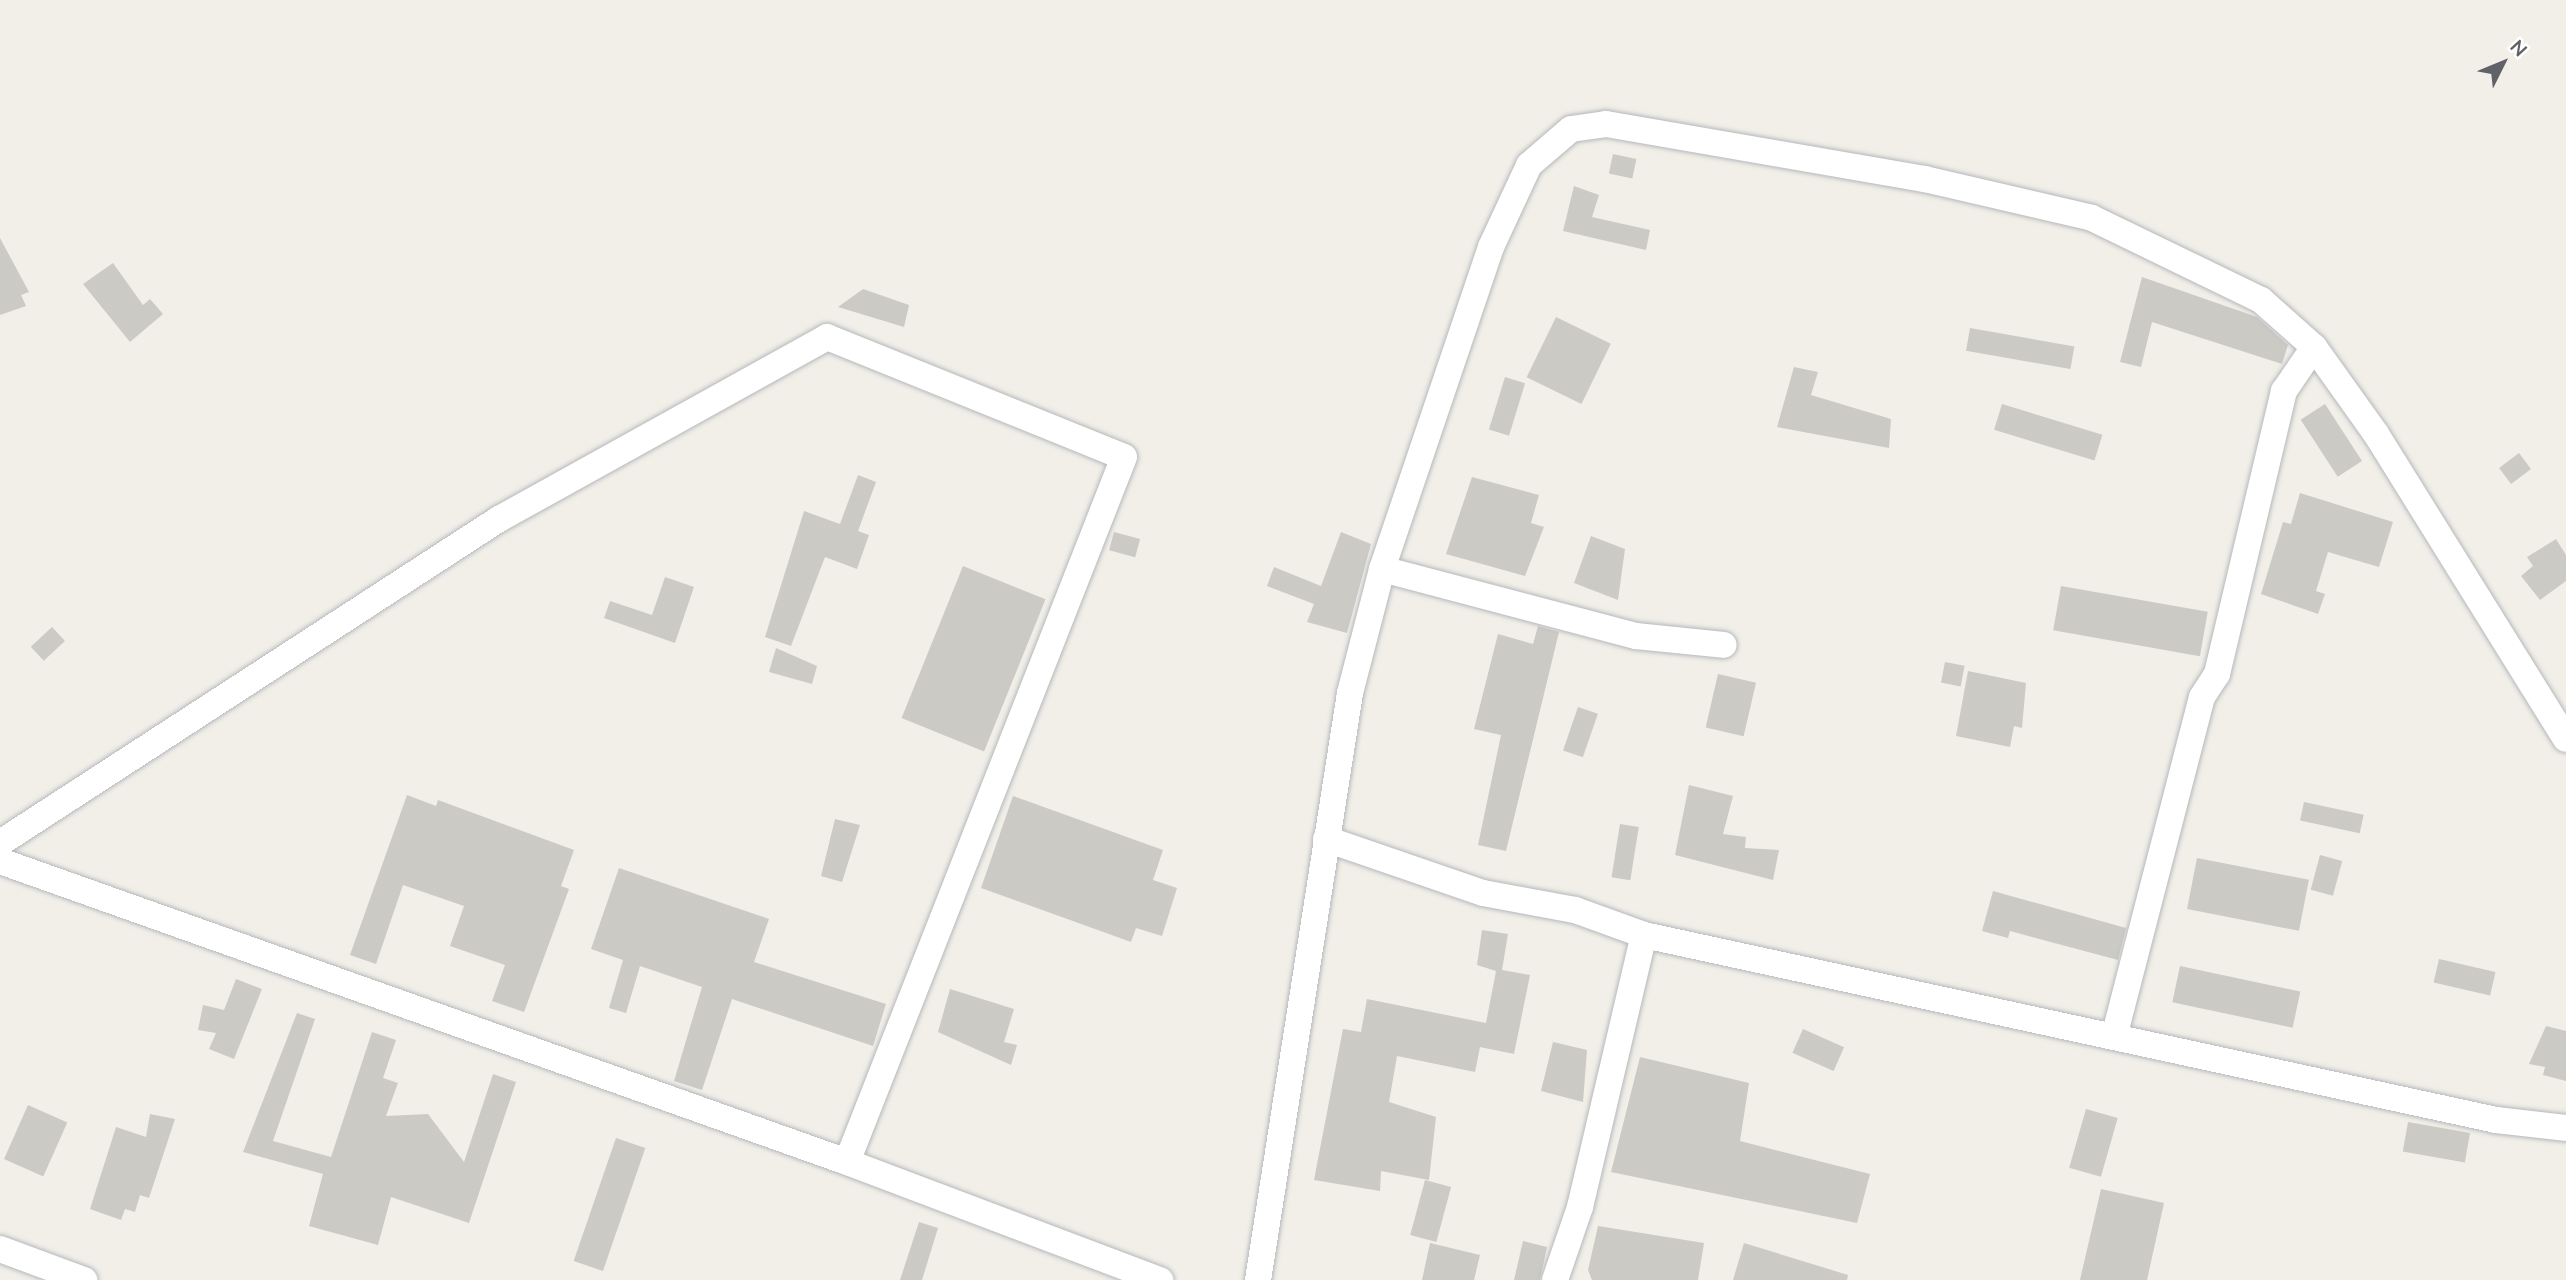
<!DOCTYPE html>
<html>
<head>
<meta charset="utf-8">
<style>
	body { margin:0 }
	#map { position:relative; width:2566px; height:1280px; overflow:hidden; background:#f1efe8; font-family:"Nunito Sans",sans-serif }
	div>[style] { position:absolute }
	.building>* { inset:0; background:#cccac5; transform-origin:0 0 }
	.roads { filter:drop-shadow(0 0 2px #b5b8bc) drop-shadow(0 0 2px #b5b8bc) }
	.street>* { height:26px; margin:-13px; padding:0 13px; transform-origin:13px; border-radius:13px; background:#fff }
	span { translate:-50% -50%; white-space:nowrap; text-align:center; line-height:1.15; -webkit-text-stroke:5px #fff; paint-order:stroke }
	.north { position:absolute; left:2468px; top:28px; width:70px; height:70px; -webkit-text-stroke:5px #fff; paint-order:stroke; rotate:47deg; font-size:19px; font-weight:700; line-height:28px; text-align:center; color:#5f6368 }
	.north::after { content:''; display:block; margin:auto; width:24px; height:32px; background:#5f6368; clip-path:polygon(50% 0,100% 100%,50% 72%,0 100%) }
</style>
</head>
<body>
<div id="map">
	<div class="building">
		<div style="left:1613px;top:154px;width:24px;height:20px;rotate:12deg"></div>
		<div style="clip-path:polygon(1574px 186px,1599px 195px,1592px 217px,1650px 230px,1646px 250px,1563px 231px)"></div>
		<div style="clip-path:polygon(0 238px,29px 292px,21px 295px,26px 306px,0 315px)"></div>
		<div style="clip-path:polygon(113px 263px,143px 305px,150px 299px,163px 314px,130px 342px,83px 284px)"></div>
		<div style="clip-path:polygon(2142px 277px,2257px 317px,2288px 345px,2282px 364px,2152px 322px,2141px 367px,2120px 362px)"></div>
		<div style="clip-path:polygon(863px 289px,909px 305px,904px 327px,838px 307px)"></div>
		<div style="left:1556px;top:317px;width:61px;height:67px;rotate:26deg"></div>
		<div style="left:1970px;top:328px;width:106px;height:23px;rotate:10deg"></div>
		<div style="clip-path:polygon(1794px 367px,1818px 372px,1811px 395px,1891px 419px,1889px 448px,1777px 427px)"></div>
		<div style="left:1505px;top:377px;width:21px;height:55px;rotate:17deg"></div>
		<div style="left:2002px;top:404px;width:105px;height:27px;rotate:17deg"></div>
		<div style="left:2325px;top:404px;width:68px;height:29px;rotate:57deg"></div>
		<div style="left:2519px;top:453px;width:20px;height:25px;rotate:53deg"></div>
		<div style="clip-path:polygon(858px 475px,876px 482px,858px 531px,869px 535px,857px 569px,825px 557px,791px 646px,765px 637px,804px 511px,840px 524px)"></div>
		<div style="clip-path:polygon(1472px 477px,1539px 495px,1531px 523px,1544px 527px,1525px 576px,1446px 554px)"></div>
		<div style="clip-path:polygon(2300px 493px,2393px 522px,2379px 567px,2328px 552px,2316px 591px,2325px 594px,2318px 614px,2261px 594px,2283px 522px,2291px 524px)"></div>
		<div style="left:1114px;top:532px;width:27px;height:19px;rotate:15deg"></div>
		<div style="clip-path:polygon(1341px 532px,1371px 544px,1347px 633px,1307px 622px,1314px 604px,1267px 586px,1274px 567px,1321px 586px)"></div>
		<div style="clip-path:polygon(1591px 536px,1625px 549px,1618px 600px,1574px 583px)"></div>
		<div style="clip-path:polygon(2556px 539px,2566px 555px,2566px 581px,2540px 600px,2521px 576px,2533px 566px,2527px 557px)"></div>
		<div style="left:963px;top:566px;width:89px;height:164px;rotate:22deg"></div>
		<div style="clip-path:polygon(665px 577px,694px 587px,675px 643px,604px 618px,610px 601px,652px 615px)"></div>
		<div style="left:2061px;top:586px;width:149px;height:45px;rotate:10deg"></div>
		<div style="clip-path:polygon(1538px 626px,1559px 632px,1506px 851px,1478px 845px,1501px 735px,1474px 729px,1498px 634px,1533px 644px)"></div>
		<div style="left:52px;top:627px;width:19px;height:29px;rotate:47deg"></div>
		<div style="clip-path:polygon(776px 648px,817px 666px,812px 684px,769px 672px)"></div>
		<div style="left:1945px;top:662px;width:20px;height:21px;rotate:11deg"></div>
		<div style="clip-path:polygon(1968px 671px,2026px 683px,2022px 728px,2014px 726px,2010px 747px,1956px 736px)"></div>
		<div style="left:1718px;top:674px;width:39px;height:55px;rotate:13deg"></div>
		<div style="left:1578px;top:707px;width:21px;height:46px;rotate:19deg"></div>
		<div style="clip-path:polygon(1689px 785px,1733px 796px,1723px 834px,1746px 837px,1745px 848px,1779px 850px,1773px 880px,1675px 855px)"></div>
		<div style="clip-path:polygon(407px 795px,436px 806px,438px 800px,574px 850px,561px 886px,569px 889px,524px 1012px,492px 1001px,505px 965px,450px 946px,464px 906px,403px 885px,376px 964px,350px 955px)"></div>
		<div style="clip-path:polygon(1013px 796px,1163px 850px,1153px 880px,1177px 888px,1162px 936px,1136px 928px,1131px 942px,981px 888px)"></div>
		<div style="left:2304px;top:802px;width:61px;height:19px;rotate:12deg"></div>
		<div style="clip-path:polygon(835px 819px,860px 825px,842px 882px,821px 876px)"></div>
		<div style="left:1620px;top:824px;width:19px;height:54px;rotate:9deg"></div>
		<div style="left:2320px;top:855px;width:23px;height:36px;rotate:15deg"></div>
		<div style="left:2197px;top:858px;width:114px;height:52px;rotate:11deg"></div>
		<div style="clip-path:polygon(619px 868px,769px 919px,754px 962px,886px 1004px,873px 1046px,732px 999px,702px 1090px,674px 1081px,702px 987px,640px 966px,626px 1013px,609px 1008px,623px 960px,591px 949px)"></div>
		<div style="clip-path:polygon(1993px 891px,2126px 928px,2118px 960px,2010px 931px,2008px 938px,1982px 931px)"></div>
		<div style="clip-path:polygon(1482px 930px,1508px 934px,1502px 970px,1530px 975px,1514px 1054px,1480px 1047px,1475px 1072px,1397px 1056px,1389px 1102px,1436px 1117px,1429px 1180px,1381px 1171px,1380px 1191px,1314px 1180px,1343px 1029px,1361px 1032px,1367px 999px,1486px 1023px,1496px 971px,1477px 965px)"></div>
		<div style="left:2439px;top:959px;width:58px;height:24px;rotate:13deg"></div>
		<div style="left:2180px;top:966px;width:123px;height:37px;rotate:12deg"></div>
		<div style="clip-path:polygon(236px 979px,262px 989px,234px 1059px,209px 1049px,216px 1033px,198px 1030px,203px 1005px,224px 1010px)"></div>
		<div style="clip-path:polygon(950px 989px,1014px 1009px,1004px 1042px,1017px 1045px,1011px 1065px,938px 1032px)"></div>
		<div style="clip-path:polygon(297px 1013px,315px 1019px,273px 1141px,331px 1157px,372px 1032px,396px 1040px,383px 1078px,398px 1083px,386px 1116px,428px 1114px,464px 1162px,493px 1074px,516px 1082px,469px 1223px,391px 1197px,378px 1245px,309px 1226px,323px 1174px,243px 1152px)"></div>
		<div style="clip-path:polygon(2546px 1026px,2566px 1031px,2566px 1081px,2543px 1075px,2545px 1067px,2529px 1064px)"></div>
		<div style="left:1803px;top:1029px;width:45px;height:26px;rotate:24deg"></div>
		<div style="clip-path:polygon(1553px 1042px,1587px 1050px,1583px 1102px,1541px 1091px)"></div>
		<div style="clip-path:polygon(1640px 1057px,1749px 1083px,1740px 1141px,1870px 1174px,1857px 1223px,1611px 1172px)"></div>
		<div style="left:28px;top:1105px;width:43px;height:59px;rotate:24deg"></div>
		<div style="left:2086px;top:1109px;width:33px;height:61px;rotate:16deg"></div>
		<div style="clip-path:polygon(150px 1114px,175px 1119px,149px 1198px,140px 1195px,135px 1212px,125px 1209px,121px 1220px,90px 1209px,116px 1127px,146px 1137px)"></div>
		<div style="left:2408px;top:1122px;width:63px;height:30px;rotate:10deg"></div>
		<div style="left:616px;top:1138px;width:31px;height:130px;rotate:19deg"></div>
		<div style="left:1425px;top:1180px;width:27px;height:57px;rotate:15deg"></div>
		<div style="clip-path:polygon(2101px 1189px,2164px 1203px,2147px 1280px,2080px 1280px)"></div>
		<div style="clip-path:polygon(919px 1222px,938px 1228px,922px 1280px,900px 1280px)"></div>
		<div style="clip-path:polygon(1598px 1226px,1704px 1243px,1698px 1280px,1592px 1280px,1588px 1270px)"></div>
		<div style="clip-path:polygon(1523px 1241px,1547px 1247px,1540px 1280px,1514px 1280px)"></div>
		<div style="clip-path:polygon(1430px 1243px,1480px 1255px,1474px 1280px,1422px 1280px)"></div>
		<div style="clip-path:polygon(1744px 1243px,1848px 1275px,1847px 1280px,1733px 1280px)"></div>
	</div>
	<div class="roads">
		<div class="street">
			<div style="left:1382px;top:569px;width:263px;rotate:14.8deg"></div>
			<div style="left:1636px;top:636px;width:88px;rotate:5.8deg"></div>
			<div style="left:1326px;top:839px;width:166px;rotate:19deg"></div>
			<div style="left:1483px;top:893px;width:94px;rotate:10.5deg"></div>
			<div style="left:1575px;top:910px;width:73px;rotate:19.9deg"></div>
			<div style="left:1644px;top:935px;width:872px;rotate:12.25deg"></div>
			<div style="left:2496px;top:1120px;width:70px;rotate:6.5deg"></div>
			<div style="left:0;top:843px;width:595px;rotate:-33deg"></div>
			<div style="left:499px;top:519px;width:375px;rotate:-29deg"></div>
			<div style="left:827px;top:337px;width:320px;rotate:22deg"></div>
			<div style="left:1124px;top:457px;width:757px;rotate:111.45deg"></div>
			<div style="left:0;top:861px;width:899px;rotate:19.56deg"></div>
			<div style="left:847px;top:1162px;width:335px;rotate:20.7deg"></div>
			<div style="left:2114px;top:1037px;width:351px;rotate:-75.5deg"></div>
			<div style="left:2202px;top:697px;width:27px;rotate:-57deg"></div>
			<div style="left:2217px;top:674px;width:291px;rotate:-76.7deg"></div>
			<div style="left:2284px;top:391px;width:53px;rotate:-55.7deg"></div>
			<div style="left:0;top:1249px;width:90px;rotate:20.3deg"></div>
			<div style="left:1258px;top:1280px;width:594px;rotate:-81.09deg"></div>
			<div style="left:1350px;top:693px;width:128px;rotate:-75.5deg"></div>
			<div style="left:1382px;top:569px;width:340px;rotate:-71.3deg"></div>
			<div style="left:1491px;top:247px;width:90px;rotate:-65.1deg"></div>
			<div style="left:1529px;top:165px;width:55px;rotate:-40.6deg"></div>
			<div style="left:1571px;top:129px;width:35px;rotate:-8deg"></div>
			<div style="left:1606px;top:124px;width:324px;rotate:9.8deg"></div>
			<div style="left:1925px;top:179px;width:171px;rotate:13.1deg"></div>
			<div style="left:2092px;top:218px;width:188px;rotate:25.9deg"></div>
			<div style="left:2261px;top:300px;width:71px;rotate:41.6deg"></div>
			<div style="left:2314px;top:347px;width:107px;rotate:54.5deg"></div>
			<div style="left:2376px;top:434px;width:359px;rotate:58.1deg"></div>
			<div style="left:1555px;top:1280px;width:77px;rotate:-71.1deg"></div>
			<div style="left:1580px;top:1207px;width:279px;rotate:-76.8deg"></div>
		</div>
	</div>
	<div class="north">N</div>
</div>
</body>
</html>
